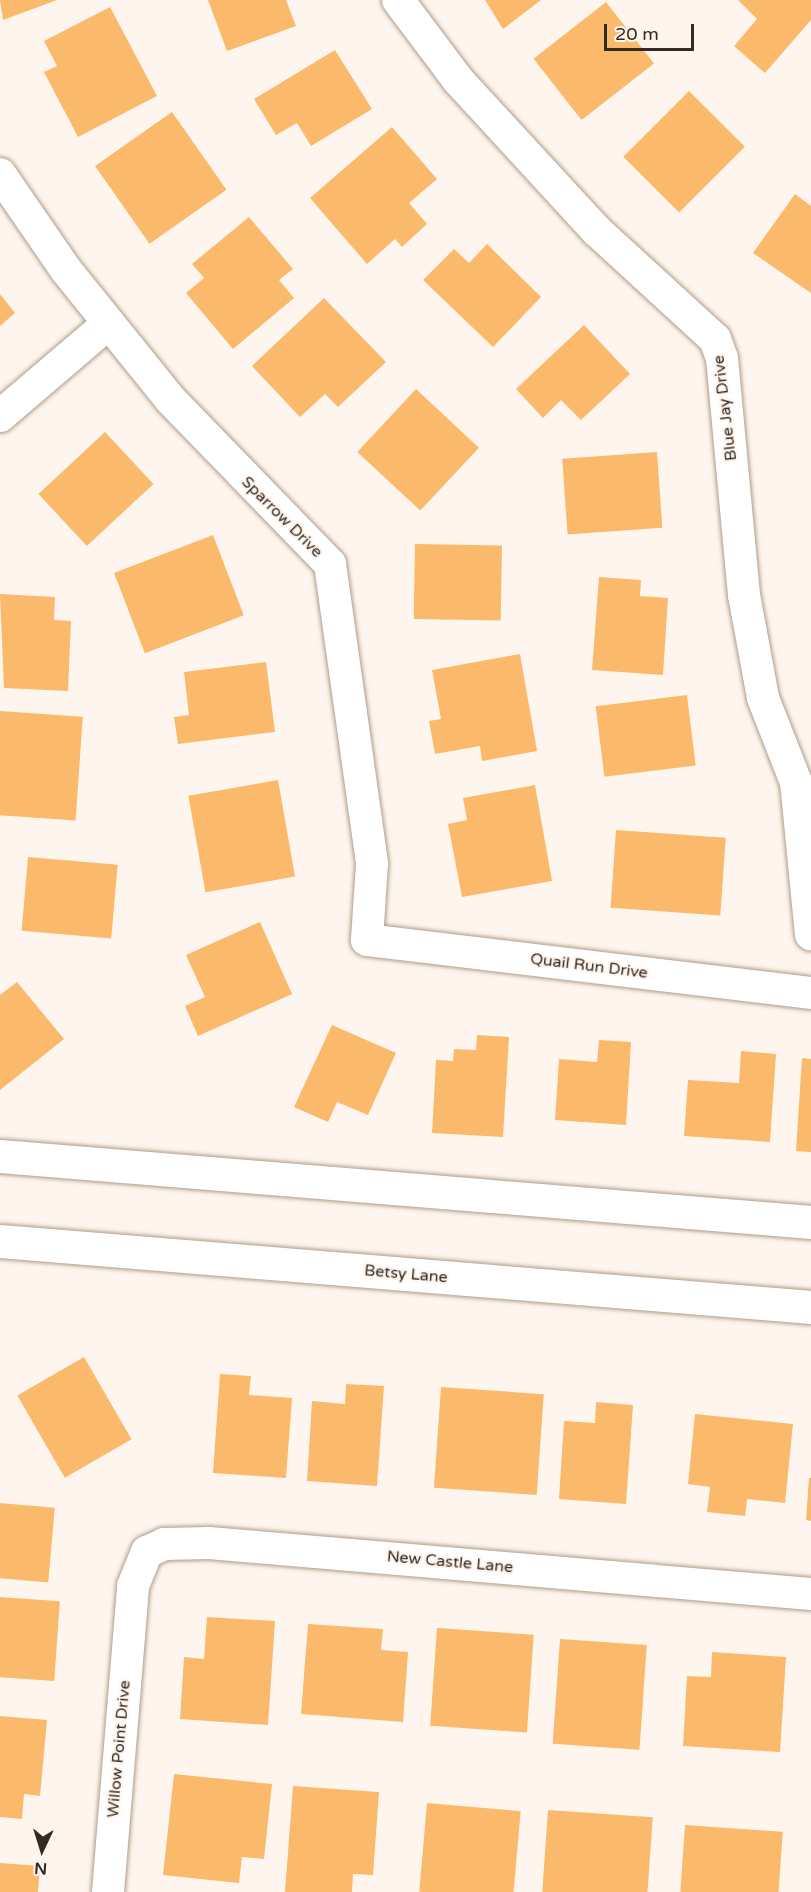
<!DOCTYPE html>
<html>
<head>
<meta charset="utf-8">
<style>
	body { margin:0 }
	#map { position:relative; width:811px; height:1892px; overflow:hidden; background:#fef6ee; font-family:"Varela Round",sans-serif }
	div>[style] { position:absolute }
	.building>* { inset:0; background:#fbb96b; transform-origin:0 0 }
	.roads { filter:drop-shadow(0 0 2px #b09c8b) drop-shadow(0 0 2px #b09c8b) }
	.minor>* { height:32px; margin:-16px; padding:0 16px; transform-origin:16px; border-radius:16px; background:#fff }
	.secondary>* { height:33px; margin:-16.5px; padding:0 16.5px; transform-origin:16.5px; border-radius:16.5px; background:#fff }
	span { translate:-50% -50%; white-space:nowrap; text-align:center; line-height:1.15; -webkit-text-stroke:4.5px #fef6ee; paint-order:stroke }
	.street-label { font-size:16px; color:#322a23 }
	.north { position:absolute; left:12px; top:1820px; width:60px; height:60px; -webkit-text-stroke:4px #fef6ee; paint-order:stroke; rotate:184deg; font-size:16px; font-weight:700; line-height:24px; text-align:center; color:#322a23 }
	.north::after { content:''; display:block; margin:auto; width:21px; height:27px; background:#322a23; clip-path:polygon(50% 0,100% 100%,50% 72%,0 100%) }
	.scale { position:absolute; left:604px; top:24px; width:90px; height:27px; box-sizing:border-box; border:3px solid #322a23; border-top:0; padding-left:8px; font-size:18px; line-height:21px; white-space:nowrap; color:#322a23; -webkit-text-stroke:4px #fef6ee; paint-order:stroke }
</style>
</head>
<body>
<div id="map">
	<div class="building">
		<div style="clip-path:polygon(0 0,57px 0,3px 20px)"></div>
		<div style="clip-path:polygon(208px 0,286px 0,296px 26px,227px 51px)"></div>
		<div style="clip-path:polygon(485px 0,541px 0,503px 29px)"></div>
		<div style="clip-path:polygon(738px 0,811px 0,811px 20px,765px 73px,734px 46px,757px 19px)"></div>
		<div style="left:606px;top:2px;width:78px;height:92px;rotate:52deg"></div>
		<div style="clip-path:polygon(110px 7px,157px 96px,78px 137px,44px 72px,57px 66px,44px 41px)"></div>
		<div style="clip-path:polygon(335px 50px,372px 109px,311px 146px,297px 123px,276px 135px,254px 99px)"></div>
		<div style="left:689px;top:91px;width:79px;height:93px;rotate:45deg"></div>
		<div style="left:172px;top:112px;width:95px;height:94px;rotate:55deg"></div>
		<div style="clip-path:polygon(392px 127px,437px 179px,409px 203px,427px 224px,402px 247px,395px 239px,367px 264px,310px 198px)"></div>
		<div style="clip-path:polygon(795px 194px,811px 206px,811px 293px,753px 253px)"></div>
		<div style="clip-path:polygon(249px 217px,293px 269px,279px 280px,294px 298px,233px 349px,186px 293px,204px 278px,192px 264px)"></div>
		<div style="clip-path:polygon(487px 244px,541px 297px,493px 347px,423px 280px,454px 249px,469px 263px)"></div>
		<div style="clip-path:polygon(0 294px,15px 313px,0 326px)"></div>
		<div style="clip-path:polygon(324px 298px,386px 362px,338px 407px,325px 394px,300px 417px,252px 366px)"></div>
		<div style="clip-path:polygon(584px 325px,630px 374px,581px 420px,561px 400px,543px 418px,516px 389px)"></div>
		<div style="left:416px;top:389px;width:86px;height:86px;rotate:43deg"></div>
		<div style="left:105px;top:432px;width:71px;height:91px;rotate:47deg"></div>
		<div style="left:657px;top:452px;width:76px;height:95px;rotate:86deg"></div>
		<div style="left:213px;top:535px;width:86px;height:106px;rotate:69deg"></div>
		<div style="left:415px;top:544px;width:87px;height:75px;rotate:1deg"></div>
		<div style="clip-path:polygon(599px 577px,641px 580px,640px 596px,668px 598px,663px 675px,592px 670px)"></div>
		<div style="clip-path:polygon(0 594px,55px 597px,54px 620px,71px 621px,68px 691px,4px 688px)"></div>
		<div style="clip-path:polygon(520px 654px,537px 751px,482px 761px,480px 746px,435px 754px,429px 721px,441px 719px,432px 670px)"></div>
		<div style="clip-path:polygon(266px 662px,275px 732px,178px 744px,174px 717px,189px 715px,184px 672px)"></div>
		<div style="left:687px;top:695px;width:71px;height:92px;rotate:83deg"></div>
		<div style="left:0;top:711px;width:83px;height:104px;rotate:4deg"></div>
		<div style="left:278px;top:780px;width:98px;height:91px;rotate:80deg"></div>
		<div style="clip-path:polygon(535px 785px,552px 881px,462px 897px,448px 824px,467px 820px,463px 798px)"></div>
		<div style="left:616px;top:830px;width:110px;height:78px;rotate:4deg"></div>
		<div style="left:28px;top:857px;width:90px;height:74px;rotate:5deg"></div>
		<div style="clip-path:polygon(260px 922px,292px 994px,198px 1036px,185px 1006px,205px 997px,186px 955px)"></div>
		<div style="clip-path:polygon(17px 982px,64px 1039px,0 1090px,0 995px)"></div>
		<div style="clip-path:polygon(332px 1025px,396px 1053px,368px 1115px,337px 1102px,328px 1122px,294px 1107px)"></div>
		<div style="clip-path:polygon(477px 1035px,509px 1037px,503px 1137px,432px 1133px,436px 1060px,453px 1061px,454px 1049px,476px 1050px)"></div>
		<div style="clip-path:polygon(599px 1040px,631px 1042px,626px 1125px,555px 1120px,559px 1059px,597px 1062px)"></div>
		<div style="clip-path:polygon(741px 1051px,776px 1054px,770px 1142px,684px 1136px,688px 1080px,739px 1083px)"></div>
		<div style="clip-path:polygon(802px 1058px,811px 1059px,811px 1152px,796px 1151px)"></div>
		<div style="left:84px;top:1357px;width:95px;height:77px;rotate:60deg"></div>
		<div style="clip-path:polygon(220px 1374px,251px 1376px,249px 1395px,292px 1398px,286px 1478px,213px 1473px)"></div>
		<div style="clip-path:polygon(346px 1384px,384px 1386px,377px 1486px,307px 1481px,312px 1401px,345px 1404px)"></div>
		<div style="left:441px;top:1387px;width:103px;height:101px;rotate:4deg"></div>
		<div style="clip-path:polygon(596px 1402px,633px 1405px,626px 1504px,559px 1499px,564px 1421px,595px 1423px)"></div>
		<div style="clip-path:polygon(695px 1414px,793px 1424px,785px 1503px,747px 1499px,745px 1516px,707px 1512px,710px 1487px,688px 1484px)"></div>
		<div style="clip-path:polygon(809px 1478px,811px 1478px,811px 1521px,806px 1520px)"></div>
		<div style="left:0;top:1503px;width:55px;height:75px;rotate:5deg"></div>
		<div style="left:0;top:1597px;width:60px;height:80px;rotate:4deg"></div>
		<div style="clip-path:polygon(207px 1617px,275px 1621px,268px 1725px,180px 1719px,184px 1657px,204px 1659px)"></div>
		<div style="clip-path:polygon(308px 1624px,383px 1629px,381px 1650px,408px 1652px,403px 1722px,301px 1714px)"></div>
		<div style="left:437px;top:1628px;width:97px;height:98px;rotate:4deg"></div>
		<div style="left:560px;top:1639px;width:87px;height:105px;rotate:4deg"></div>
		<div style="clip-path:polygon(712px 1652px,786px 1657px,780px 1752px,683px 1746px,687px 1676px,711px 1677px)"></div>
		<div style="clip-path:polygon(0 1716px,47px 1720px,40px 1796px,24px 1794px,22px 1819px,0 1817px)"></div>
		<div style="clip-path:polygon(174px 1774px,272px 1784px,264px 1859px,242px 1857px,239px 1883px,163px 1875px)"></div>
		<div style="clip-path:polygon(293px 1786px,379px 1792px,373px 1875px,353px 1874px,352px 1892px,285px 1892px)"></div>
		<div style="left:427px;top:1803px;width:94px;height:89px;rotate:5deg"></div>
		<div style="left:548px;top:1810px;width:105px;height:82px;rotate:4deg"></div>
		<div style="left:685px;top:1825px;width:98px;height:67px;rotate:4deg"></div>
		<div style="clip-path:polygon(0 1863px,40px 1866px,38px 1892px,0 1892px)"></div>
	</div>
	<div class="roads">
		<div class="minor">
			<div style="left:398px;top:0;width:100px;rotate:53.1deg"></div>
			<div style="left:458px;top:80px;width:205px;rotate:47.4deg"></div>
			<div style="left:597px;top:231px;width:160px;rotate:42.5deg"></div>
			<div style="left:715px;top:339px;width:20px;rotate:70deg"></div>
			<div style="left:722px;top:358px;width:238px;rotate:84.7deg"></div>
			<div style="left:744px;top:595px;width:105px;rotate:79.5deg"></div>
			<div style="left:763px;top:698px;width:90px;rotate:68.6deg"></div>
			<div style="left:796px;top:782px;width:153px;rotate:84.4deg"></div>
			<div style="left:0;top:174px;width:116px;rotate:55.5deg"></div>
			<div style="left:66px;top:270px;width:166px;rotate:51.1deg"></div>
			<div style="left:170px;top:399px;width:230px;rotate:45.9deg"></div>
			<div style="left:330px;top:564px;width:303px;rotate:82deg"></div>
			<div style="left:372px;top:864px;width:76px;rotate:93.8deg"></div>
			<div style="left:367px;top:940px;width:447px;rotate:6.8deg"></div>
			<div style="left:0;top:416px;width:143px;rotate:-40.5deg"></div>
			<div style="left:108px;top:1892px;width:307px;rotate:-85.3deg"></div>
			<div style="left:133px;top:1586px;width:37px;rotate:-68deg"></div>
			<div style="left:147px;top:1552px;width:19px;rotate:-25deg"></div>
			<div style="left:164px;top:1544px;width:45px;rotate:-1.3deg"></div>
			<div style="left:209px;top:1543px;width:604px;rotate:4.84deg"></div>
		</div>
		<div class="secondary">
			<div style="left:0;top:1156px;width:814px;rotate:4.65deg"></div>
			<div style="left:0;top:1241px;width:814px;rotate:4.65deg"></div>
		</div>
	</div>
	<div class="street-label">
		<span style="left:725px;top:408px;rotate:-97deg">Blue Jay Drive</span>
		<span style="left:282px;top:517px;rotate:45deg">Sparrow Drive</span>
		<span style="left:589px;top:966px;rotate:7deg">Quail Run Drive</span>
		<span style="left:406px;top:1274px;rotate:5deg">Betsy Lane</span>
		<span style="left:450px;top:1562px;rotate:5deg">New Castle Lane</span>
		<span style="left:119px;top:1749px;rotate:-85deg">Willow Point Drive</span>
	</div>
	<div class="north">N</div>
	<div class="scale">20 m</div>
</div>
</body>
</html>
